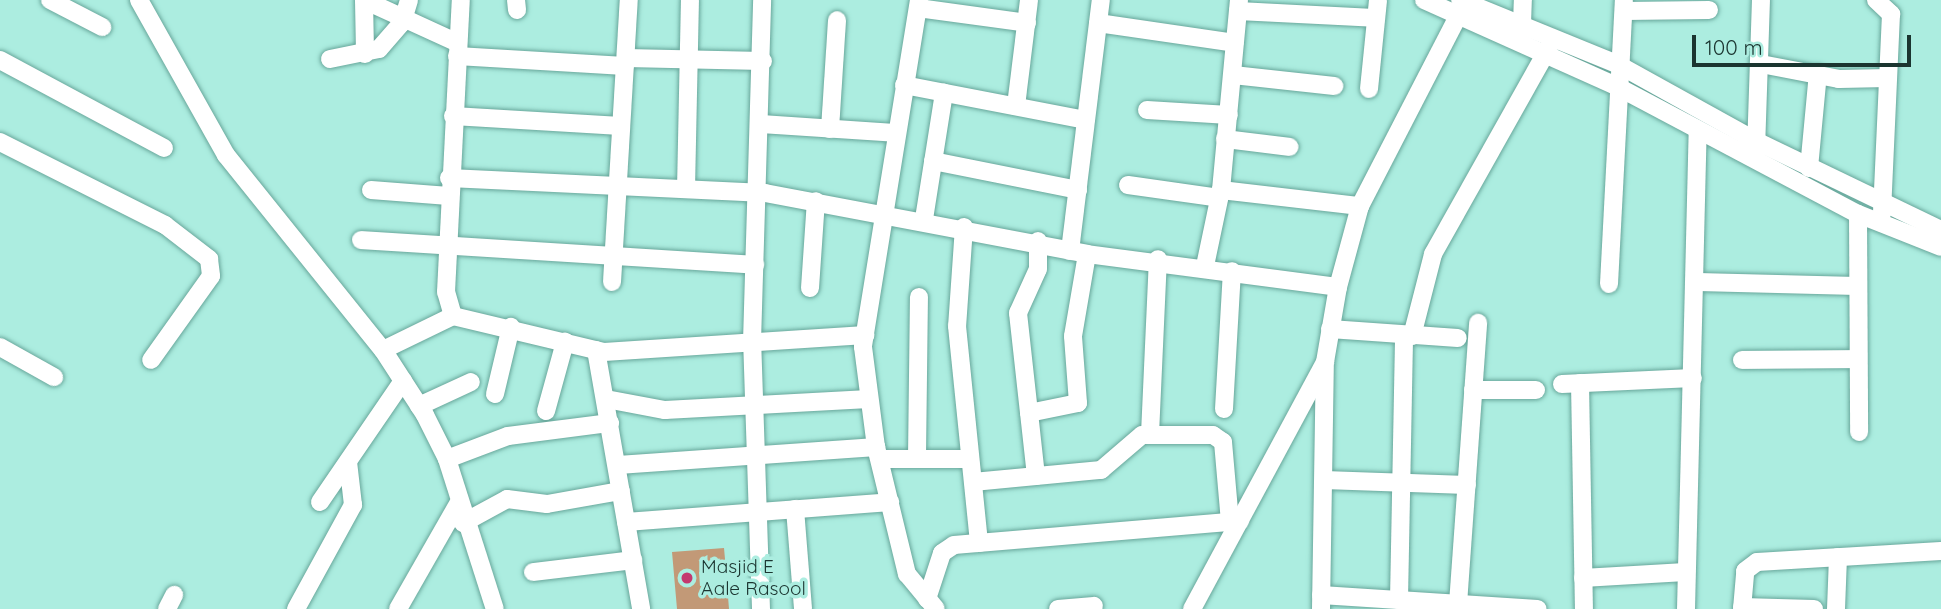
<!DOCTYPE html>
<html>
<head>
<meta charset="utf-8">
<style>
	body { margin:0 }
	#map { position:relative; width:1941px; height:609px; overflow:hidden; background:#acede0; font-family:Quicksand,sans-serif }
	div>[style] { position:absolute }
	.building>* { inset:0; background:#c29977 }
	.roads { filter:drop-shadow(0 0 2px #68a79b) drop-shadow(0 0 2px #68a79b) }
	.minor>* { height:18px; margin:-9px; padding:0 9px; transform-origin:9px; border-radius:9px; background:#fff }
	.dots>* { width:19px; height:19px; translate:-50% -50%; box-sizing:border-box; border:4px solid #acede0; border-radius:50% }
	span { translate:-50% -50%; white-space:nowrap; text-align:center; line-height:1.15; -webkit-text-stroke:7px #acede0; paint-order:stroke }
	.poi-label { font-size:19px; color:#1b3530 }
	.left { translate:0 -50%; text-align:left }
	.scale { position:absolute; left:1692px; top:35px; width:219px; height:32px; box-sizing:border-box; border:4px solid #1b3530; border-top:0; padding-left:9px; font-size:21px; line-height:24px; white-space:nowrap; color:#1b3530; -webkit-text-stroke:5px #acede0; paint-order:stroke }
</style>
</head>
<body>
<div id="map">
	<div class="building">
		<div style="clip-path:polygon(724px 548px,726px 570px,699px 572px,700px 586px,727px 584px,729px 609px,677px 609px,672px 552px)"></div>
	</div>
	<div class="roads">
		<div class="minor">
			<div style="left:50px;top:0;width:59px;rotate:27.4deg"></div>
			<div style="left:139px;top:0;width:178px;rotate:60.7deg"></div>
			<div style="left:226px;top:155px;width:250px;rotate:51.2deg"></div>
			<div style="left:383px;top:350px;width:77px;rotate:57.1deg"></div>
			<div style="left:425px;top:415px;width:49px;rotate:63.4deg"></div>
			<div style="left:447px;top:459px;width:157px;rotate:72.3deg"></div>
			<div style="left:364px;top:0;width:103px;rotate:24.6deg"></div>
			<div style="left:364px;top:0;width:54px;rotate:88.9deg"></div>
			<div style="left:516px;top:0;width:10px;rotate:84deg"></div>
			<div style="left:919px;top:0;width:351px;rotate:99.2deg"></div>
			<div style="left:863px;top:347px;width:101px;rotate:82.6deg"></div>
			<div style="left:876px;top:447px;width:131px;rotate:76.3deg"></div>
			<div style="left:907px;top:574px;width:45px;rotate:50.4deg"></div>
			<div style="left:1424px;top:0;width:210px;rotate:24.1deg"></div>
			<div style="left:1616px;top:86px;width:274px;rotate:27.9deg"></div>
			<div style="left:1858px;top:214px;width:89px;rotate:21.7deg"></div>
			<div style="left:1460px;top:0;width:172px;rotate:22.2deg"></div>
			<div style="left:1619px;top:65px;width:157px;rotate:29deg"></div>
			<div style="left:1756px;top:141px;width:205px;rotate:25.7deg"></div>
			<div style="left:1876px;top:0;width:21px;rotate:43deg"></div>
			<div style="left:1891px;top:14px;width:200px;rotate:92.6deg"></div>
			<div style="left:918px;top:8px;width:110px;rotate:7.8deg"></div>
			<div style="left:1238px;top:11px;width:136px;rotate:2.9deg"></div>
			<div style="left:1624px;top:11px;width:85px;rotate:-0.7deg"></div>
			<div style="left:1098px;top:23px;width:138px;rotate:8.3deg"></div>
			<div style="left:1522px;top:24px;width:24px;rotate:-88deg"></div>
			<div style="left:457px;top:56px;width:168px;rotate:3.4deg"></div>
			<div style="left:626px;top:58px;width:137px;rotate:1.3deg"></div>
			<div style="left:330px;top:59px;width:50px;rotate:-11.5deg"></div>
			<div style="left:379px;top:49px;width:35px;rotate:-49deg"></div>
			<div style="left:402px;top:23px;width:24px;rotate:-73deg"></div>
			<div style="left:0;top:60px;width:186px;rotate:28.2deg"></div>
			<div style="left:1761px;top:64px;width:79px;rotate:10.9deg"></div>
			<div style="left:1839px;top:79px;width:49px;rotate:-1.2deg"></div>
			<div style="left:1233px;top:75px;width:102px;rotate:6.2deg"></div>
			<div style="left:904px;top:85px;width:185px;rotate:10.9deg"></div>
			<div style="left:1369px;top:89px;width:89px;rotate:-84.2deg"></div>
			<div style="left:1016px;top:106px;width:107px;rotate:-83deg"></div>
			<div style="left:1147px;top:110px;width:82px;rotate:3.5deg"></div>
			<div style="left:453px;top:116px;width:168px;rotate:3.4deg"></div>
			<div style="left:761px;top:124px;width:134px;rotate:3.8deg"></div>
			<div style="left:830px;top:129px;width:109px;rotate:-86.3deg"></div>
			<div style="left:1225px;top:139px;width:65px;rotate:7deg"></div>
			<div style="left:0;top:142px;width:185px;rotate:26.7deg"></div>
			<div style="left:165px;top:225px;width:56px;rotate:37.7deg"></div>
			<div style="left:209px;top:259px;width:17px;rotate:83deg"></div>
			<div style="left:211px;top:276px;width:103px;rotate:125.5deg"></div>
			<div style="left:1756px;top:150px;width:150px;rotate:-88.1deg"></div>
			<div style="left:933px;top:161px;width:148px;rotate:11.3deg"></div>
			<div style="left:1809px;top:168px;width:95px;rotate:-84.6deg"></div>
			<div style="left:449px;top:178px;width:316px;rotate:2.7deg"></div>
			<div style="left:765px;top:193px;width:328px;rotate:10.7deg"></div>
			<div style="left:1087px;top:254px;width:253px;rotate:7.5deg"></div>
			<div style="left:1338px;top:287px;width:84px;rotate:-74.8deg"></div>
			<div style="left:1360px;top:206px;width:229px;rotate:-62.7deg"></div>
			<div style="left:1128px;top:185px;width:92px;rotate:8.1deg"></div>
			<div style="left:686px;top:189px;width:189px;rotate:-88.8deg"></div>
			<div style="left:371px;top:190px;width:78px;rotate:4.4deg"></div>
			<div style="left:1221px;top:190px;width:140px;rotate:6.6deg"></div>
			<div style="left:1858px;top:214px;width:218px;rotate:89.7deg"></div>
			<div style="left:924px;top:219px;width:128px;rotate:-81deg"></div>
			<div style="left:964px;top:227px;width:99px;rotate:94deg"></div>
			<div style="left:957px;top:326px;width:218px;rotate:84.2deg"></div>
			<div style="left:361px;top:240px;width:395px;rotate:3.6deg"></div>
			<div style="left:1070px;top:251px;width:253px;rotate:-83deg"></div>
			<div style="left:1205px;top:266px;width:78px;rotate:-78.1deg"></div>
			<div style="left:1221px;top:190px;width:191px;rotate:-84.6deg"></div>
			<div style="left:612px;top:282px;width:283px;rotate:-86.6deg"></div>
			<div style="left:1697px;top:282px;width:161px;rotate:1.4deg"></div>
			<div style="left:1609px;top:284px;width:284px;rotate:-87deg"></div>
			<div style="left:810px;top:288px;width:87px;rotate:-86.1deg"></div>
			<div style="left:453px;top:316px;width:25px;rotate:-106deg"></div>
			<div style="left:446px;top:292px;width:292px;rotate:-87.1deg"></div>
			<div style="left:1330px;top:329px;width:128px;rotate:4deg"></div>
			<div style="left:1412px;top:336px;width:85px;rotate:-75.6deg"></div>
			<div style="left:1433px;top:254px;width:237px;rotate:-60.7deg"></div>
			<div style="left:0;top:347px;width:62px;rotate:29.1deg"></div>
			<div style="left:383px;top:350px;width:78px;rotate:-25.9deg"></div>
			<div style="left:453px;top:316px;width:155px;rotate:13.4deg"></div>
			<div style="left:604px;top:352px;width:262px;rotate:-3.7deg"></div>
			<div style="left:596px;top:350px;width:263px;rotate:80.1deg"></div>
			<div style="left:1742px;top:360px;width:116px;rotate:-0.5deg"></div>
			<div style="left:1580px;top:383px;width:226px;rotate:89deg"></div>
			<div style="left:1562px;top:384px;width:131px;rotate:-2.6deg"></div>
			<div style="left:1473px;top:390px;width:63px"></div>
			<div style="left:495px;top:394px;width:69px;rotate:-76.6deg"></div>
			<div style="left:606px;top:399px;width:60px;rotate:10.6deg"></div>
			<div style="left:665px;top:410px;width:204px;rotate:-3.1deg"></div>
			<div style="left:419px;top:406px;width:57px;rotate:-24.8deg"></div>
			<div style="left:1224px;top:409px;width:138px;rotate:-86.7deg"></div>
			<div style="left:546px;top:411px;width:72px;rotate:-74.6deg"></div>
			<div style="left:1029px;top:413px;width:50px;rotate:-11.5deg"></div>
			<div style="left:1078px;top:403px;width:67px;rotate:-94.3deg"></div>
			<div style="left:1073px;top:336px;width:83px;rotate:-80.3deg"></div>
			<div style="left:1150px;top:434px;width:175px;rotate:-87.4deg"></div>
			<div style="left:917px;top:457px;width:160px;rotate:-89.3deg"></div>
			<div style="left:447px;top:459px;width:65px;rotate:-20.7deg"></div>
			<div style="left:508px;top:436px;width:103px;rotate:-7.3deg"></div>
			<div style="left:880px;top:459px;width:90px"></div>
			<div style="left:618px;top:465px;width:259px;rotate:-4deg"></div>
			<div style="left:1036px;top:476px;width:164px;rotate:-96.3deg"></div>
			<div style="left:1018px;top:313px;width:48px;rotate:-65.6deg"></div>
			<div style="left:1038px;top:269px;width:28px;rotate:-90deg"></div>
			<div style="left:1324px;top:480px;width:143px;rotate:2deg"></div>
			<div style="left:973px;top:482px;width:129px;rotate:-5.4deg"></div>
			<div style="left:1101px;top:470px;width:54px;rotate:-40.5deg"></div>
			<div style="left:1142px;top:435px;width:71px"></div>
			<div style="left:1213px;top:435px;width:12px;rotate:35deg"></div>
			<div style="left:1223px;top:442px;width:80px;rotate:85deg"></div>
			<div style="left:320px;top:502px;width:147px;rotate:-55.6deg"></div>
			<div style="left:795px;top:509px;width:100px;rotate:85.4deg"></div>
			<div style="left:626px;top:522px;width:265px;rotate:-4.3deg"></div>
			<div style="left:463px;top:523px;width:50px;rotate:-28.6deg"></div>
			<div style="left:507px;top:499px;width:40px;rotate:7.1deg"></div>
			<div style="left:547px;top:504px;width:75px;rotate:-10deg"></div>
			<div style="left:533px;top:572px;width:101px;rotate:-6.8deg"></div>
			<div style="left:1583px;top:578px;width:102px;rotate:-3.4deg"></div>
			<div style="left:1321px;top:595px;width:217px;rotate:3.7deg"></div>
			<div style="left:927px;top:599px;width:48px;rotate:-71.9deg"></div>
			<div style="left:942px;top:553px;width:14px;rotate:-34deg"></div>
			<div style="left:954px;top:545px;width:287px;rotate:-4.8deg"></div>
			<div style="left:1399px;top:600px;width:264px;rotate:-88.9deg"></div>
			<div style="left:1458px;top:604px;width:282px;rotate:-85.9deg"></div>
			<div style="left:1742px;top:607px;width:72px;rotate:1.6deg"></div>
			<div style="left:167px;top:609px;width:16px;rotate:-63deg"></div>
			<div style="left:296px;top:609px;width:119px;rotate:-61.3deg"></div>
			<div style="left:353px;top:505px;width:43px;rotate:-96.6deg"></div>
			<div style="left:398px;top:609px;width:123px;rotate:-60.3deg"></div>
			<div style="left:761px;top:609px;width:267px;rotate:-91.9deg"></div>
			<div style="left:752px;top:342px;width:342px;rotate:-88.3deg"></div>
			<div style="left:1058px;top:609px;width:36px;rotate:-5deg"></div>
			<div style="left:1192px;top:609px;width:281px;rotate:-61.7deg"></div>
			<div style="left:1325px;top:362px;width:76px;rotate:-80.2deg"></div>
			<div style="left:1321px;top:609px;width:243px;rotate:-89.1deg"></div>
			<div style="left:1686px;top:609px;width:477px;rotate:-88.6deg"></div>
			<div style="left:1742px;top:609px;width:38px;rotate:-85deg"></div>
			<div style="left:1745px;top:571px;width:15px;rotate:-37deg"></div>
			<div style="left:1757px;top:562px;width:184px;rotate:-3.4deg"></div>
			<div style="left:1836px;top:609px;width:52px;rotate:-87.8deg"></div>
		</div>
	</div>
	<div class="dots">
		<div style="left:687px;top:578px;background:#c3386f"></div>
	</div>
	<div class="poi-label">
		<span class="left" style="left:701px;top:578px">Masjid E<br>Aale Rasool</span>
	</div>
	<div class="scale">100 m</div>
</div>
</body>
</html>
